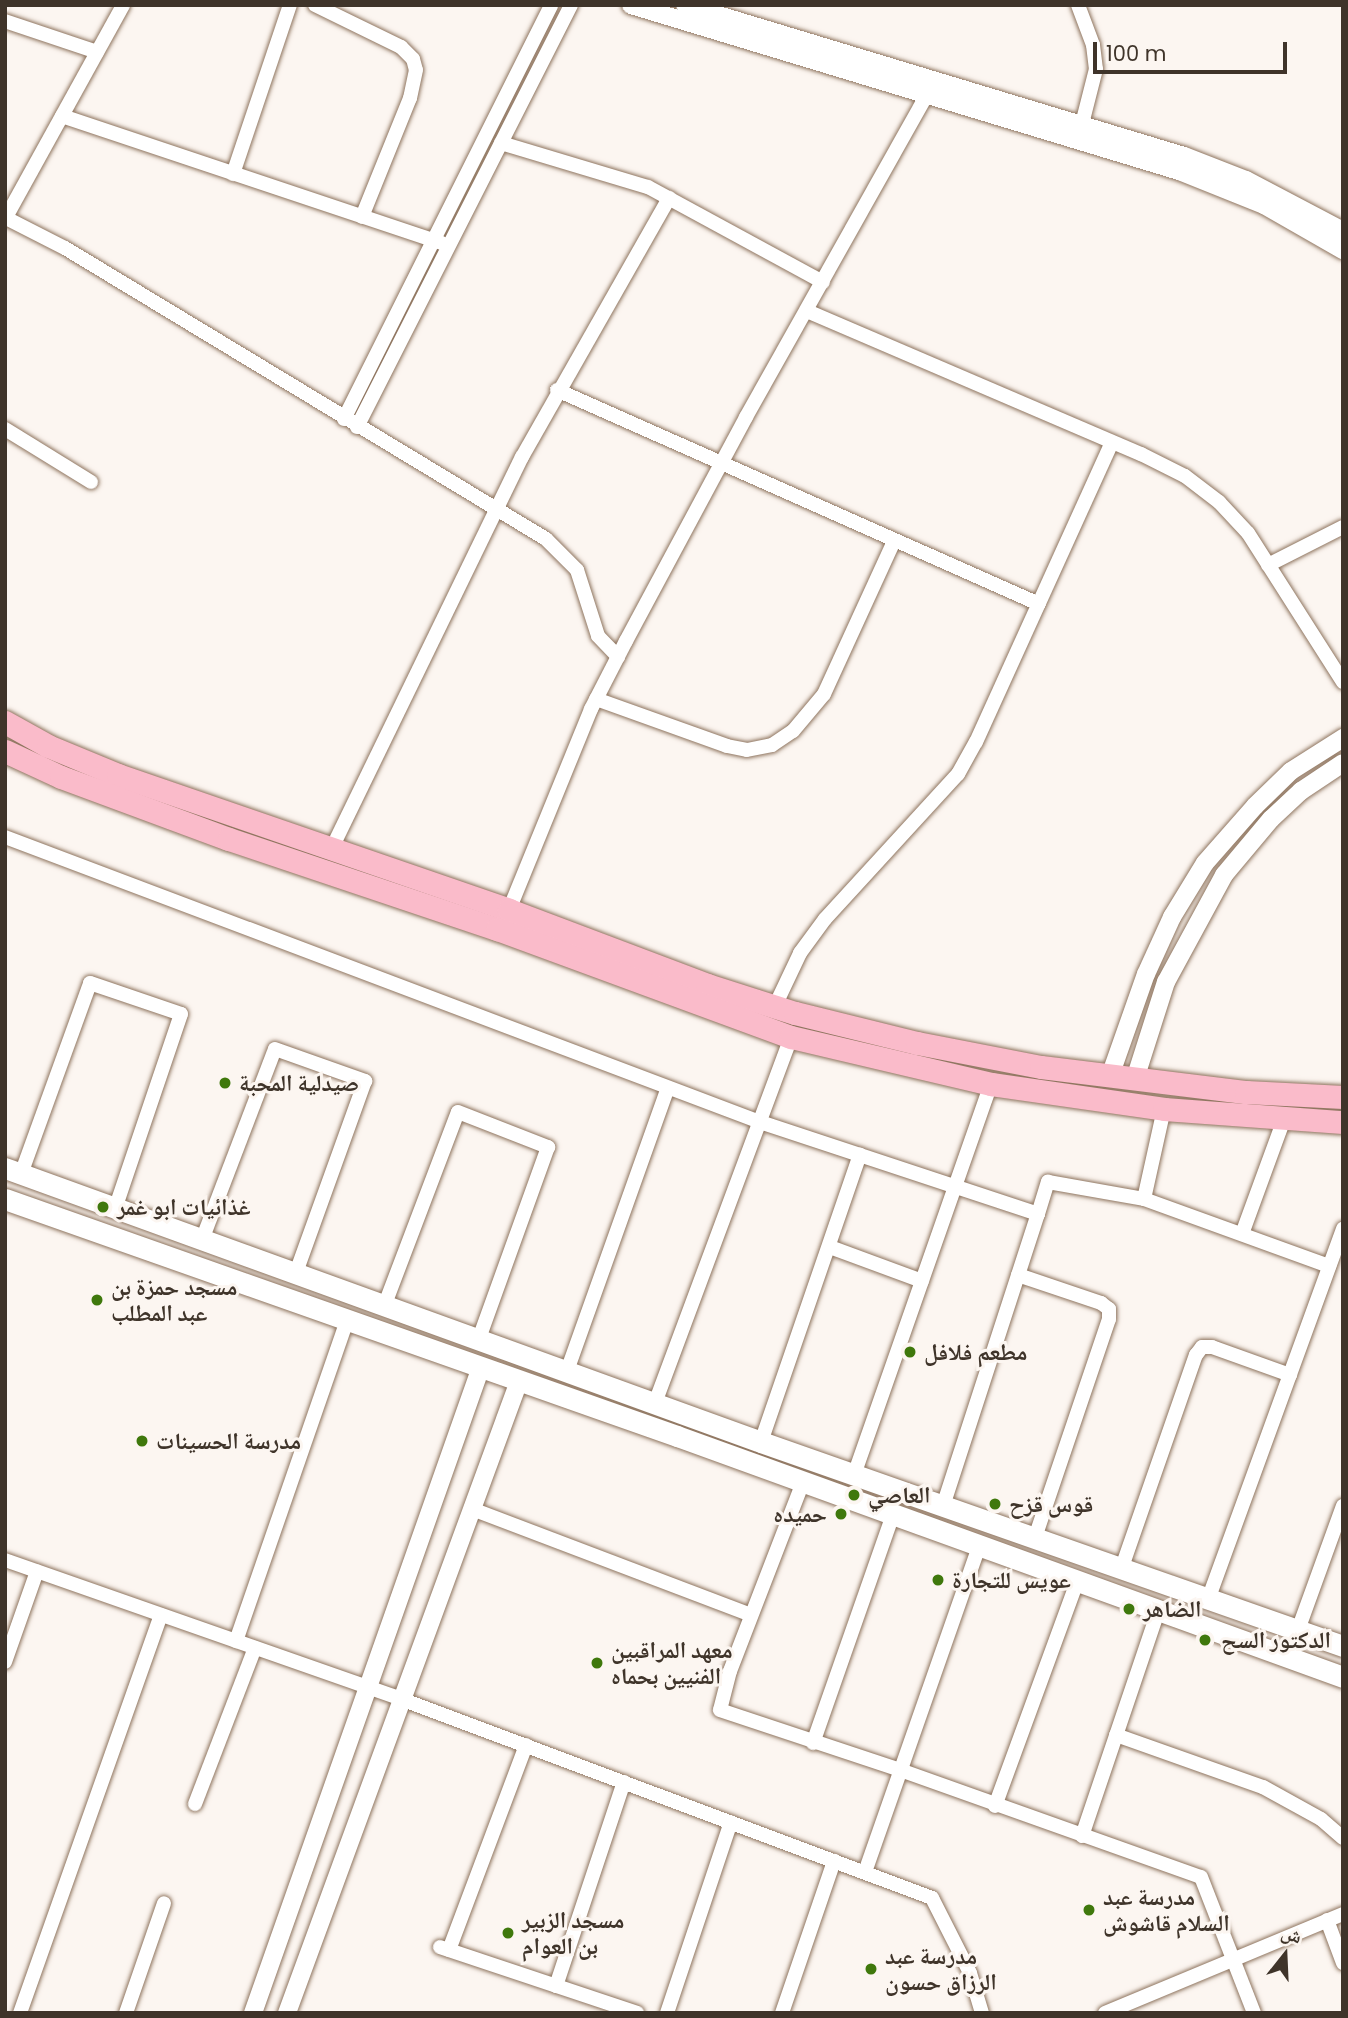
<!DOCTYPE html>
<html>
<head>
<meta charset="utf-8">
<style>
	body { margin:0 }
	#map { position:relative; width:1348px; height:2018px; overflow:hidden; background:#fcf6f1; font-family:Poppins,"Noto Naskh Arabic",sans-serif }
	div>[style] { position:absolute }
	.roads { filter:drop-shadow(0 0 2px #8e745e) drop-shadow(0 0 2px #8e745e) }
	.minor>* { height:14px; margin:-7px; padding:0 7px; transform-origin:7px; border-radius:7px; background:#fff }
	.tertiary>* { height:18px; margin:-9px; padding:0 9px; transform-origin:9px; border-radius:9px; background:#fff }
	.secondary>* { height:21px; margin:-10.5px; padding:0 10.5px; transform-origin:10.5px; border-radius:10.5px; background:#fff }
	.primary>* { height:23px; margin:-11.5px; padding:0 11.5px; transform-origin:11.5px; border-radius:11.5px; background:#fabbca }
	.dots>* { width:19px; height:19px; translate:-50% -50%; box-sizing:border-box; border:4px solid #fcf6f1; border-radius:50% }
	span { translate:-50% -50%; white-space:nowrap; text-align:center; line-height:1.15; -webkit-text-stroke:6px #fcf6f1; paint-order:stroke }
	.poi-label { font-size:23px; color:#3f342a; font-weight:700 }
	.left { translate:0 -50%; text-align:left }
	.right { translate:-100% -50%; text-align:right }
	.frame { position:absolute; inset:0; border:7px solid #3f342a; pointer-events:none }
	.north { position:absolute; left:1250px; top:1920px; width:70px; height:70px; -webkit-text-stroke:5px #fcf6f1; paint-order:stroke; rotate:18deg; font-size:19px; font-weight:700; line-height:28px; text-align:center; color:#3f342a }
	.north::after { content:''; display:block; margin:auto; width:24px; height:32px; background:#3f342a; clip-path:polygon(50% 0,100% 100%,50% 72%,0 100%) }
	.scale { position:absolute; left:1093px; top:42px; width:194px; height:32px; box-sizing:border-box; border:4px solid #3f342a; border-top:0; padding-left:9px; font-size:21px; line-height:24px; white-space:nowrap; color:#3f342a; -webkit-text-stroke:5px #fcf6f1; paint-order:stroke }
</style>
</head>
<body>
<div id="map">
	<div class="roads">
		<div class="minor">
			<div style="left:315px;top:5px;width:96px;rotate:26deg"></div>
			<div style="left:401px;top:47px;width:17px;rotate:45deg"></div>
			<div style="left:413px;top:59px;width:11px;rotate:75deg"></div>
			<div style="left:416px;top:70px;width:29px;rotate:102deg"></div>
			<div style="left:410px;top:98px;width:128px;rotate:112deg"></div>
			<div style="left:1078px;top:5px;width:43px;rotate:69.4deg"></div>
			<div style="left:1093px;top:45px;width:24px;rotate:83deg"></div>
			<div style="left:1096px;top:69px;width:57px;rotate:104.3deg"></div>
			<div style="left:5px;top:21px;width:97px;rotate:18.6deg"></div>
			<div style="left:62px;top:116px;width:400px;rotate:18.5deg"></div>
			<div style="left:501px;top:143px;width:153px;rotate:16.7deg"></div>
			<div style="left:648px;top:187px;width:199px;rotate:28.5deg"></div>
			<div style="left:233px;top:174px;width:178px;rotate:-71.4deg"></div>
			<div style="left:6px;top:218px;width:66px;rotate:27deg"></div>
			<div style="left:65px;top:248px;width:562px;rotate:31.17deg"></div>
			<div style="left:546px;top:539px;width:44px;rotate:45deg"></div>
			<div style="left:577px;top:570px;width:69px;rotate:72.3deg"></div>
			<div style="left:598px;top:636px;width:29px;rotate:46deg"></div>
			<div style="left:5px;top:219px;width:244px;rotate:-61.1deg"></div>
			<div style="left:807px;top:311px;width:363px;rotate:23.2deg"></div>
			<div style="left:1141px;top:454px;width:49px;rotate:26.6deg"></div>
			<div style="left:1185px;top:476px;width:43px;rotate:37.4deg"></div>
			<div style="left:1219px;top:502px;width:42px;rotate:46.9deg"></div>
			<div style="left:1248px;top:533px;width:177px;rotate:57.5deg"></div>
			<div style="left:557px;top:390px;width:527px;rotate:23.94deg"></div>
			<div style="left:344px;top:419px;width:463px;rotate:-63.4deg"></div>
			<div style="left:357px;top:427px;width:473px;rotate:-63.1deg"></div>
			<div style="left:5px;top:429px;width:101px;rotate:31.6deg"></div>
			<div style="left:1268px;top:565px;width:84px;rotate:-26.9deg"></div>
			<div style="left:596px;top:699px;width:139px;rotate:19.7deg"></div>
			<div style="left:727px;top:746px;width:20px;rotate:11deg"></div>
			<div style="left:747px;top:750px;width:25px;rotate:-11deg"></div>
			<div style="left:772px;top:745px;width:25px;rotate:-34deg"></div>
			<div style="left:793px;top:731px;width:48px;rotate:-50deg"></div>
			<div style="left:824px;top:694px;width:168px;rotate:-65.4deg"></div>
			<div style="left:5px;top:837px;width:807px;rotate:20.68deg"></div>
			<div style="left:760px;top:1122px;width:293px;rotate:18.3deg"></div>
			<div style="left:1038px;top:1214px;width:34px;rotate:-73deg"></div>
			<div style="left:1048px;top:1182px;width:97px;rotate:10deg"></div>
			<div style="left:1144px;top:1199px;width:197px;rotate:19.9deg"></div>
			<div style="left:332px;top:848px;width:435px;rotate:-64.1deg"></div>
			<div style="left:522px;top:457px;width:298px;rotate:-60.4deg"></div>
			<div style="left:509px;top:910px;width:217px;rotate:-67.8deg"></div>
			<div style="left:591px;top:709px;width:76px;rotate:-62.8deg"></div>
			<div style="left:626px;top:641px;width:254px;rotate:-61.8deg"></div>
			<div style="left:746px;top:417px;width:370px;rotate:-60.7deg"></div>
			<div style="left:775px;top:1006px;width:59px;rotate:-64.7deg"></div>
			<div style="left:800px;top:953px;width:42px;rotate:-53.7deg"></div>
			<div style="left:825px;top:919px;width:197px;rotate:-47.5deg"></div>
			<div style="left:958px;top:774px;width:37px;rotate:-61deg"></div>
			<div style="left:976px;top:742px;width:329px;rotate:-65.6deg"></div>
			<div style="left:21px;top:1174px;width:203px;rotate:-70.1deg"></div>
			<div style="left:90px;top:983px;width:96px;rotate:18.8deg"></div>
			<div style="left:181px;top:1014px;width:206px;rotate:108.7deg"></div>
			<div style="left:1144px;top:1199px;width:92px;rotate:-77.5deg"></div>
			<div style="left:1242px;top:1234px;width:122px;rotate:-69.9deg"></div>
			<div style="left:202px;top:1240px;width:204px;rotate:-69.1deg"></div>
			<div style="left:275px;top:1049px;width:96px;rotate:19.6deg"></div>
			<div style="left:365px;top:1081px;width:204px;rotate:109.8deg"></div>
			<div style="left:830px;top:1247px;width:98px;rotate:20.3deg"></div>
			<div style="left:1018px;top:1275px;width:88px;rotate:18.6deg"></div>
			<div style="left:1101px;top:1303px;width:10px;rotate:37deg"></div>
			<div style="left:1109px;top:1309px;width:10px;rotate:90deg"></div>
			<div style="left:1109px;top:1319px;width:230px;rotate:108.7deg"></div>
			<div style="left:385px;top:1304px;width:205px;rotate:-69.2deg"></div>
			<div style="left:458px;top:1112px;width:97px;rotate:21.3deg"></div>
			<div style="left:548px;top:1147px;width:204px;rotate:109.8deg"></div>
			<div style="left:567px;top:1371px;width:300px;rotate:-70.4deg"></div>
			<div style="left:655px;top:1403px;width:390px;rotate:-69.6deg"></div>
			<div style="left:761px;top:1442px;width:304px;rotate:-71deg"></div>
			<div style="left:854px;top:1475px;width:414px;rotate:-70.7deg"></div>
			<div style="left:803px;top:1482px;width:203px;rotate:111.1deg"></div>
			<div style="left:730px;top:1671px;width:40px;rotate:104.4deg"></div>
			<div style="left:720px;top:1710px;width:193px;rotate:18.4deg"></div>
			<div style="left:903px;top:1771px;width:316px;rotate:19.6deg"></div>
			<div style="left:1201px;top:1877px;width:146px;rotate:68.7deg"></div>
			<div style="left:943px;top:1506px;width:307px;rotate:-72deg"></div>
			<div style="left:472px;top:1509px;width:298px;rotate:20.8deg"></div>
			<div style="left:5px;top:1560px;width:420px;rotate:19.3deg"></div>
			<div style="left:401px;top:1699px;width:567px;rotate:20.54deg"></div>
			<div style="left:932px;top:1898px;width:84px;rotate:63.1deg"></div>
			<div style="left:970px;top:1973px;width:42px;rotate:73.3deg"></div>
			<div style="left:1122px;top:1567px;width:225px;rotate:-70.8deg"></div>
			<div style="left:1196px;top:1355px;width:10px;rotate:-53deg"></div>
			<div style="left:1202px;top:1347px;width:10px"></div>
			<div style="left:1212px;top:1347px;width:83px;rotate:19.7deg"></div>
			<div style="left:1209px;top:1597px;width:392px;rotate:-70deg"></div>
			<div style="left:1298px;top:1630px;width:132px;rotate:-70.1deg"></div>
			<div style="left:236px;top:1641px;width:340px;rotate:-70.9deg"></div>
			<div style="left:5px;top:1662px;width:96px;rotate:-70.6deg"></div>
			<div style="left:1116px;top:1735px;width:156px;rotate:19.5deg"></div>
			<div style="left:1263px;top:1787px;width:66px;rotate:28.9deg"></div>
			<div style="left:1321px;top:1819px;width:29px;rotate:41deg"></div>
			<div style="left:813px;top:1743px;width:242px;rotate:-70.7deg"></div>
			<div style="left:195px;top:1804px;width:167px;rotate:-69deg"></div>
			<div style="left:995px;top:1806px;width:239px;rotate:-69.9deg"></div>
			<div style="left:1082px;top:1836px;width:237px;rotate:-71.3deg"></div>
			<div style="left:865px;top:1872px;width:345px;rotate:-70.7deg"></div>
			<div style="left:1327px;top:1920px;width:46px;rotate:69.6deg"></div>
			<div style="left:440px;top:1947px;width:208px;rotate:18.5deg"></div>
			<div style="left:449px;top:1950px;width:219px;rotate:-69.4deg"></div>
			<div style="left:556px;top:1986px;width:215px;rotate:-71.6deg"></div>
			<div style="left:20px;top:2013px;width:422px;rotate:-70.5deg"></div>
			<div style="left:126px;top:2013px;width:116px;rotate:-70.9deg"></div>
			<div style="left:667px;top:2013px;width:201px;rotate:-71.5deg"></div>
			<div style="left:782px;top:2013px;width:161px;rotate:-71.1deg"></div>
			<div style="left:1105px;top:2013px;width:258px;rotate:-22.6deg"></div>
		</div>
		<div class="tertiary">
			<div style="left:631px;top:5px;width:573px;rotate:16.85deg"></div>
			<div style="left:1179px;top:171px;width:92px;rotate:21.8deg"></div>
			<div style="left:1264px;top:205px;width:91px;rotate:29.7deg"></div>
			<div style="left:685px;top:5px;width:521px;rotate:16.84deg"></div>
			<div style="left:1184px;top:156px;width:66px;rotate:21.2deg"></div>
			<div style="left:1246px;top:180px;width:110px;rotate:27.7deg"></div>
			<div style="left:1110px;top:1076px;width:108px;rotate:-70.6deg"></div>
			<div style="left:1146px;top:974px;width:63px;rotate:-65.5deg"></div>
			<div style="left:1172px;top:917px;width:63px;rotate:-58.6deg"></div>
			<div style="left:1205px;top:863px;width:76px;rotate:-48.7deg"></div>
			<div style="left:1255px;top:806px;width:50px;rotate:-44.2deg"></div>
			<div style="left:1291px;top:771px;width:62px;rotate:-32.4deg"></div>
			<div style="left:1135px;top:1079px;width:102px;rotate:-72.3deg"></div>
			<div style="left:1166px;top:982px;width:122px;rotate:-61.5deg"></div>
			<div style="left:1224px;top:875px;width:73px;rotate:-50deg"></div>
			<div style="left:1271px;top:819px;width:41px;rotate:-43deg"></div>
			<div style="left:1301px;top:791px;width:50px;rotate:-33.7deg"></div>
			<div style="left:253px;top:2013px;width:685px;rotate:-70.56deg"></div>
			<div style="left:287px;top:2013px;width:673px;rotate:-69.84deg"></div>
		</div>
		<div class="secondary">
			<div style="left:5px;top:1168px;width:804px;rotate:19.92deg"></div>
			<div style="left:761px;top:1442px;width:617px;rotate:19.32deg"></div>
			<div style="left:5px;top:1199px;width:713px;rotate:19.43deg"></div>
			<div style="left:677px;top:1436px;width:708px;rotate:19.89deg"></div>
		</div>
		<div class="primary">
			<div style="left:5px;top:722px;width:49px;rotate:29.2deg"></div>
			<div style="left:48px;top:746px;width:76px;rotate:22.5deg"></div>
			<div style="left:118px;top:775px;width:414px;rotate:19deg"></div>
			<div style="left:509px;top:910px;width:212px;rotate:20.7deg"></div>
			<div style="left:707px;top:985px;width:92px;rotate:17.7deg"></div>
			<div style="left:795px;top:1013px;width:126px;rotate:13.8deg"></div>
			<div style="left:917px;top:1043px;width:126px;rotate:11deg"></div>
			<div style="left:1041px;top:1067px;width:207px;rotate:7deg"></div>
			<div style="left:1246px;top:1092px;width:97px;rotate:3deg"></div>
			<div style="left:5px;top:751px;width:62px;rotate:24.9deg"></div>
			<div style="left:61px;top:777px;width:179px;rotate:20.3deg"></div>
			<div style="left:229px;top:839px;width:283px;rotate:18.6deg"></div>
			<div style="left:497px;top:929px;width:313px;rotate:20.2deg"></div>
			<div style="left:791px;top:1037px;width:205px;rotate:13.2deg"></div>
			<div style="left:991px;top:1084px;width:175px;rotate:8.2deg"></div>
			<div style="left:1164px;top:1109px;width:179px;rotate:4.2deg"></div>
		</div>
	</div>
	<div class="dots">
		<div style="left:225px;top:1083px;background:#3f780c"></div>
		<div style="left:103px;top:1207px;background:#3f780c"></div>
		<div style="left:97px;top:1300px;background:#3f780c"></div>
		<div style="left:910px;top:1352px;background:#3f780c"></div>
		<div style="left:142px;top:1441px;background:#3f780c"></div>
		<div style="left:854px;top:1495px;background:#3f780c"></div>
		<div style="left:995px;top:1504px;background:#3f780c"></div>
		<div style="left:841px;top:1514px;background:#3f780c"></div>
		<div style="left:938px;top:1580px;background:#3f780c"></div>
		<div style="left:1129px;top:1609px;background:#3f780c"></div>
		<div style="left:1205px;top:1640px;background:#3f780c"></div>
		<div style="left:597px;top:1663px;background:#3f780c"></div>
		<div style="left:1089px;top:1910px;background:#3f780c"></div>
		<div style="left:508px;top:1933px;background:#3f780c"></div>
		<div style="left:871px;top:1969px;background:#3f780c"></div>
	</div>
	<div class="poi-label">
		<span class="left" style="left:239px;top:1083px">صيدلية المحبة</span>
		<span class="left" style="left:117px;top:1207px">غذائيات ابو غمر</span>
		<span class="left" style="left:111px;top:1300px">مسجد حمزة بن<br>عبد المطلب</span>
		<span class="left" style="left:924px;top:1352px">مطعم فلافل</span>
		<span class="left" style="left:156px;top:1441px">مدرسة الحسينات</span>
		<span class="left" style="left:868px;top:1495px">العاصي</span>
		<span class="left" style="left:1009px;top:1504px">قوس قزح</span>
		<span class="right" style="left:827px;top:1514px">حميده</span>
		<span class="left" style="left:952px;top:1580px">عويس للتجارة</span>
		<span class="left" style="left:1143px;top:1609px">الضاهر</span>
		<span class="left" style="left:1221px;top:1640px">الدكتور السح</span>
		<span class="left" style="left:611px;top:1663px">معهد المراقبين<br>الفنيين بحماه</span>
		<span class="left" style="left:1103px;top:1910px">مدرسة عبد<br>السلام قاشوش</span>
		<span class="left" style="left:522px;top:1933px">مسجد الزبير<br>بن العوام</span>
		<span class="left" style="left:885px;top:1969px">مدرسة عبد<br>الرزاق حسون</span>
	</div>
	<div class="frame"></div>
	<div class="north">ش</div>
	<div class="scale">100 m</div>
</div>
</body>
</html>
